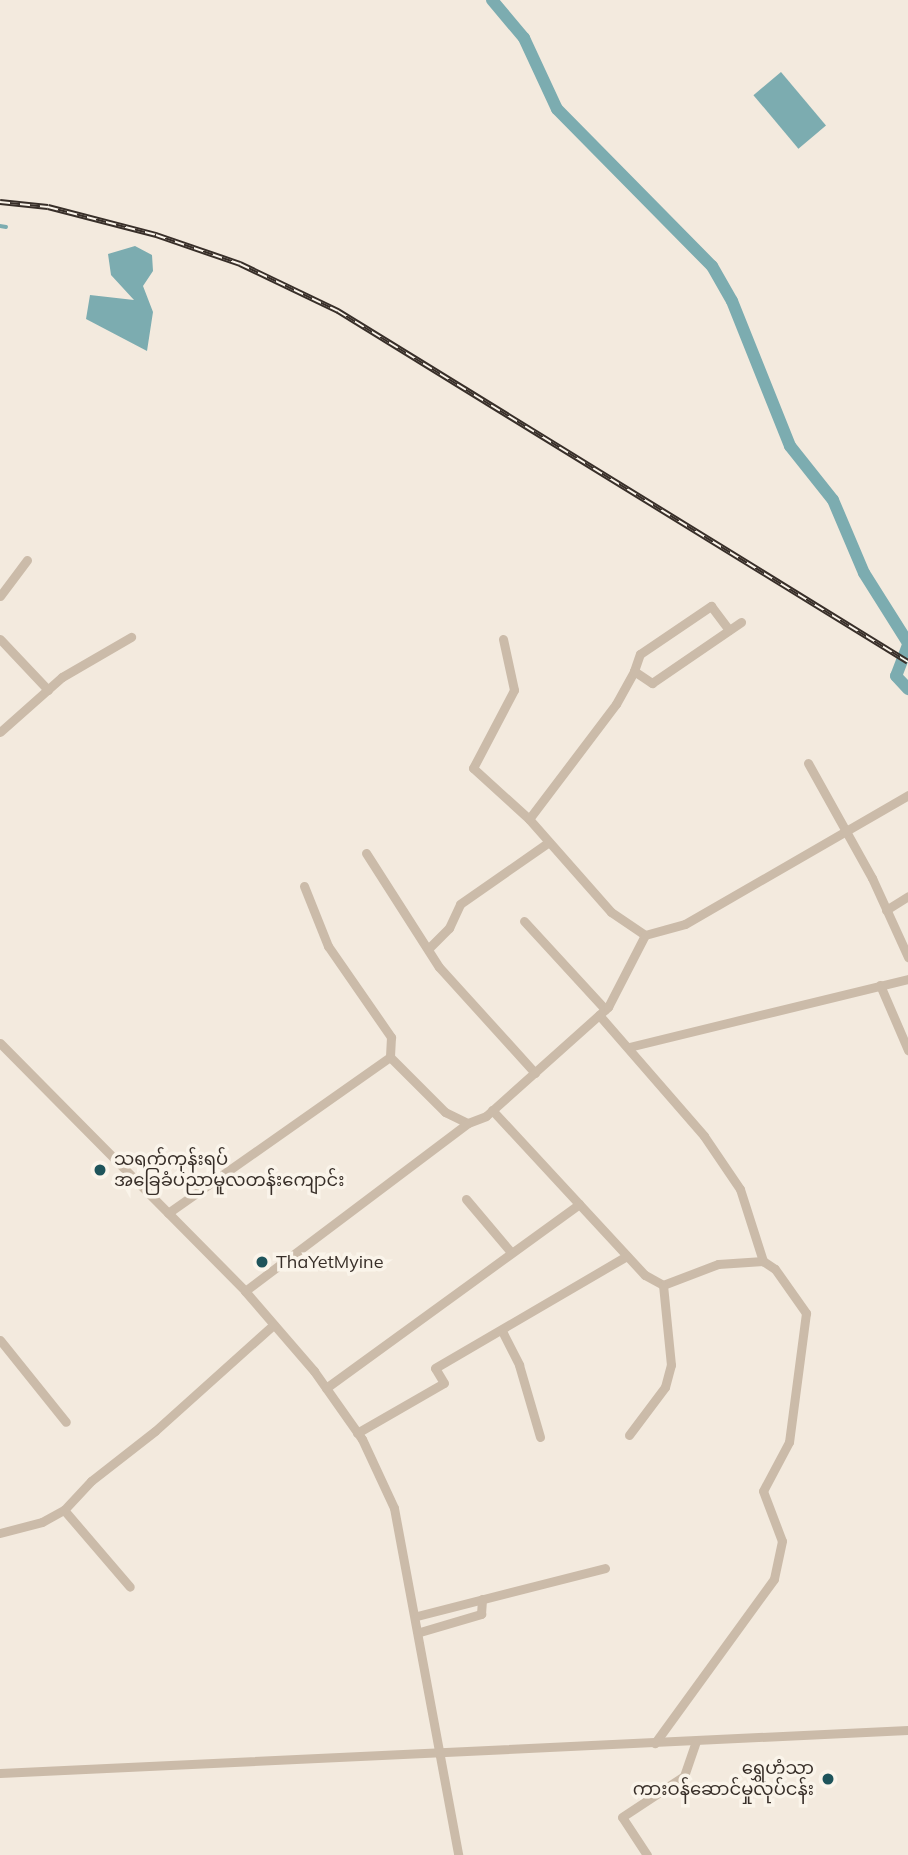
<!DOCTYPE html>
<html>
<head>
<meta charset="utf-8">
<style>
	body { margin:0 }
	#map { position:relative; width:908px; height:1855px; overflow:hidden; background:#f3eade; font-family:Mulish,"Noto Sans Myanmar",sans-serif }
	div>[style] { position:absolute }
	.water>* { inset:0; background:#7cacb0; transform-origin:0 0 }
	.stream>* { height:3.5px; margin:-1.75px; padding:0 1.75px; transform-origin:1.75px; border-radius:1.75px; background:#7cacb0 }
	.canal>* { height:12px; margin:-6px; padding:0 6px; transform-origin:6px; border-radius:6px; background:#7cacb0 }
	.minor>* { height:9px; margin:-4.5px; padding:0 4.5px; transform-origin:4.5px; border-radius:4.5px; background:#cbbba9 }
	.rail>* { height:6px; margin-top:-3px; transform-origin:0; background:repeating-linear-gradient(90deg,#faf4ea 0 10px,#382f29 0 20px); box-sizing:border-box; border-block:2px solid #382f29 }
	.dots>* { width:19px; height:19px; translate:-50% -50%; box-sizing:border-box; border:4px solid #faf4ea; border-radius:50% }
	span { translate:-50% -50%; white-space:nowrap; text-align:center; line-height:1.15; -webkit-text-stroke:7px #faf4ea; paint-order:stroke }
	.poi-label { font-size:18px; color:#382f29 }
	.left { translate:0 -50%; text-align:left }
	.right { translate:-100% -50%; text-align:right }
</style>
</head>
<body>
<div id="map">
	<div class="water">
		<div style="left:781px;top:72px;width:70px;height:36px;rotate:50deg"></div>
		<div style="clip-path:polygon(135px 246px,152px 255px,153px 271px,143px 286px,153px 312px,147px 351px,86px 319px,90px 295px,134px 300px,111px 275px,108px 254px)"></div>
	</div>
	<div class="stream">
		<div style="left:0;top:226px;width:6px;rotate:9deg"></div>
	</div>
	<div class="canal">
		<div style="left:492px;top:0;width:50px;rotate:49.9deg"></div>
		<div style="left:524px;top:38px;width:78px;rotate:65.1deg"></div>
		<div style="left:557px;top:109px;width:221px;rotate:45.4deg"></div>
		<div style="left:712px;top:266px;width:40px;rotate:60.3deg"></div>
		<div style="left:732px;top:301px;width:156px;rotate:68.2deg"></div>
		<div style="left:790px;top:446px;width:69px;rotate:51.5deg"></div>
		<div style="left:833px;top:500px;width:79px;rotate:67deg"></div>
		<div style="left:864px;top:573px;width:83px;rotate:57.8deg"></div>
		<div style="left:908px;top:645px;width:33px;rotate:111deg"></div>
		<div style="left:896px;top:676px;width:18px;rotate:47deg"></div>
	</div>
	<div class="minor">
		<div style="left:0;top:596px;width:45px;rotate:-53.1deg"></div>
		<div style="left:0;top:639px;width:70px;rotate:46.7deg"></div>
		<div style="left:503px;top:639px;width:52px;rotate:77.8deg"></div>
		<div style="left:514px;top:690px;width:88px;rotate:117.7deg"></div>
		<div style="left:473px;top:768px;width:76px;rotate:42.3deg"></div>
		<div style="left:529px;top:819px;width:124px;rotate:48.6deg"></div>
		<div style="left:611px;top:912px;width:41px;rotate:34.1deg"></div>
		<div style="left:634px;top:671px;width:18px;rotate:-71deg"></div>
		<div style="left:640px;top:654px;width:86px;rotate:-34.1deg"></div>
		<div style="left:711px;top:606px;width:30px;rotate:53deg"></div>
		<div style="left:0;top:732px;width:83px;rotate:-41.6deg"></div>
		<div style="left:62px;top:677px;width:80px;rotate:-30.1deg"></div>
		<div style="left:808px;top:763px;width:132px;rotate:60.9deg"></div>
		<div style="left:872px;top:878px;width:87px;rotate:65.5deg"></div>
		<div style="left:529px;top:819px;width:144px;rotate:-52.9deg"></div>
		<div style="left:616px;top:704px;width:38px;rotate:-61deg"></div>
		<div style="left:634px;top:671px;width:22px;rotate:34deg"></div>
		<div style="left:652px;top:683px;width:108px;rotate:-34.4deg"></div>
		<div style="left:366px;top:853px;width:135px;rotate:57.4deg"></div>
		<div style="left:439px;top:967px;width:143px;rotate:47.8deg"></div>
		<div style="left:304px;top:886px;width:65px;rotate:68.2deg"></div>
		<div style="left:328px;top:946px;width:111px;rotate:55.3deg"></div>
		<div style="left:391px;top:1037px;width:20px;rotate:93deg"></div>
		<div style="left:886px;top:910px;width:26px;rotate:-32deg"></div>
		<div style="left:524px;top:921px;width:120px;rotate:47.4deg"></div>
		<div style="left:428px;top:949px;width:30px;rotate:-45deg"></div>
		<div style="left:449px;top:928px;width:26px;rotate:-65deg"></div>
		<div style="left:460px;top:904px;width:108px;rotate:-34.9deg"></div>
		<div style="left:880px;top:985px;width:71px;rotate:66.7deg"></div>
		<div style="left:599px;top:1015px;width:160px;rotate:49deg"></div>
		<div style="left:704px;top:1136px;width:64px;rotate:55.8deg"></div>
		<div style="left:740px;top:1189px;width:76px;rotate:72.3deg"></div>
		<div style="left:763px;top:1261px;width:14px;rotate:34deg"></div>
		<div style="left:775px;top:1269px;width:54px;rotate:54.8deg"></div>
		<div style="left:806px;top:1313px;width:130px;rotate:97.5deg"></div>
		<div style="left:789px;top:1442px;width:55px;rotate:118deg"></div>
		<div style="left:763px;top:1491px;width:53px;rotate:69.2deg"></div>
		<div style="left:782px;top:1541px;width:39px;rotate:102deg"></div>
		<div style="left:774px;top:1579px;width:203px;rotate:126deg"></div>
		<div style="left:0;top:1043px;width:349px;rotate:45.3deg"></div>
		<div style="left:245px;top:1291px;width:106px;rotate:49.2deg"></div>
		<div style="left:314px;top:1371px;width:83px;rotate:54.8deg"></div>
		<div style="left:362px;top:1439px;width:76px;rotate:65.1deg"></div>
		<div style="left:394px;top:1508px;width:353px;rotate:79.5deg"></div>
		<div style="left:629px;top:1047px;width:287px;rotate:-13.7deg"></div>
		<div style="left:492px;top:1110px;width:225px;rotate:47.2deg"></div>
		<div style="left:645px;top:1275px;width:21px;rotate:29deg"></div>
		<div style="left:663px;top:1285px;width:59px;rotate:-20.9deg"></div>
		<div style="left:718px;top:1264px;width:45px;rotate:-3.8deg"></div>
		<div style="left:466px;top:1199px;width:68px;rotate:49.8deg"></div>
		<div style="left:168px;top:1213px;width:271px;rotate:-35.1deg"></div>
		<div style="left:390px;top:1057px;width:78px;rotate:45deg"></div>
		<div style="left:445px;top:1112px;width:25px;rotate:26deg"></div>
		<div style="left:468px;top:1123px;width:19px;rotate:-21deg"></div>
		<div style="left:486px;top:1116px;width:164px;rotate:-41.8deg"></div>
		<div style="left:608px;top:1007px;width:81px;rotate:-62.8deg"></div>
		<div style="left:645px;top:935px;width:41px;rotate:-15.4deg"></div>
		<div style="left:685px;top:924px;width:258px;rotate:-30deg"></div>
		<div style="left:245px;top:1291px;width:279px;rotate:-37deg"></div>
		<div style="left:502px;top:1331px;width:38px;rotate:63deg"></div>
		<div style="left:519px;top:1365px;width:75px;rotate:73.7deg"></div>
		<div style="left:0;top:1340px;width:105px;rotate:51.2deg"></div>
		<div style="left:326px;top:1388px;width:313px;rotate:-36deg"></div>
		<div style="left:357px;top:1433px;width:100px;rotate:-29.9deg"></div>
		<div style="left:444px;top:1383px;width:17px;rotate:-121deg"></div>
		<div style="left:435px;top:1368px;width:222px;rotate:-30.3deg"></div>
		<div style="left:629px;top:1435px;width:60px;rotate:-53.1deg"></div>
		<div style="left:665px;top:1387px;width:23px;rotate:-75deg"></div>
		<div style="left:671px;top:1365px;width:80px;rotate:-95.7deg"></div>
		<div style="left:64px;top:1510px;width:101px;rotate:49.4deg"></div>
		<div style="left:0;top:1533px;width:43px;rotate:-14.7deg"></div>
		<div style="left:42px;top:1522px;width:25px;rotate:-29deg"></div>
		<div style="left:64px;top:1510px;width:40px;rotate:-47deg"></div>
		<div style="left:91px;top:1481px;width:81px;rotate:-38deg"></div>
		<div style="left:155px;top:1431px;width:159px;rotate:-41.9deg"></div>
		<div style="left:417px;top:1616px;width:194px;rotate:-14.3deg"></div>
		<div style="left:420px;top:1632px;width:64px;rotate:-16.4deg"></div>
		<div style="left:481px;top:1614px;width:15px;rotate:-86deg"></div>
		<div style="left:0;top:1773px;width:909px;rotate:-2.71deg"></div>
		<div style="left:647px;top:1855px;width:45px;rotate:-123.3deg"></div>
		<div style="left:622px;top:1817px;width:74px;rotate:-33.5deg"></div>
		<div style="left:684px;top:1776px;width:37px;rotate:-71deg"></div>
	</div>
	<div class="rail">
		<div style="left:0;top:202px;width:48px;rotate:5.9deg"></div>
		<div style="left:48px;top:207px;width:112px;rotate:14.5deg"></div>
		<div style="left:156px;top:235px;width:89px;rotate:19deg"></div>
		<div style="left:240px;top:264px;width:109px;rotate:25.6deg"></div>
		<div style="left:338px;top:311px;width:669px;rotate:31.62deg"></div>
	</div>
	<div class="dots">
		<div style="left:100px;top:1170px;background:#1e545b"></div>
		<div style="left:262px;top:1262px;background:#1e545b"></div>
		<div style="left:828px;top:1779px;background:#1e545b"></div>
	</div>
	<div class="poi-label">
		<span class="left" style="left:114px;top:1170px">သရက်ကုန်းရပ်<br>အခြေခံပညာမူလတန်းကျောင်း</span>
		<span class="left" style="left:276px;top:1262px">ThaYetMyine</span>
		<span class="right" style="left:814px;top:1779px">ရွှေဟံသာ<br>ကားဝန်ဆောင်မှုလုပ်ငန်း</span>
	</div>
</div>
</body>
</html>
